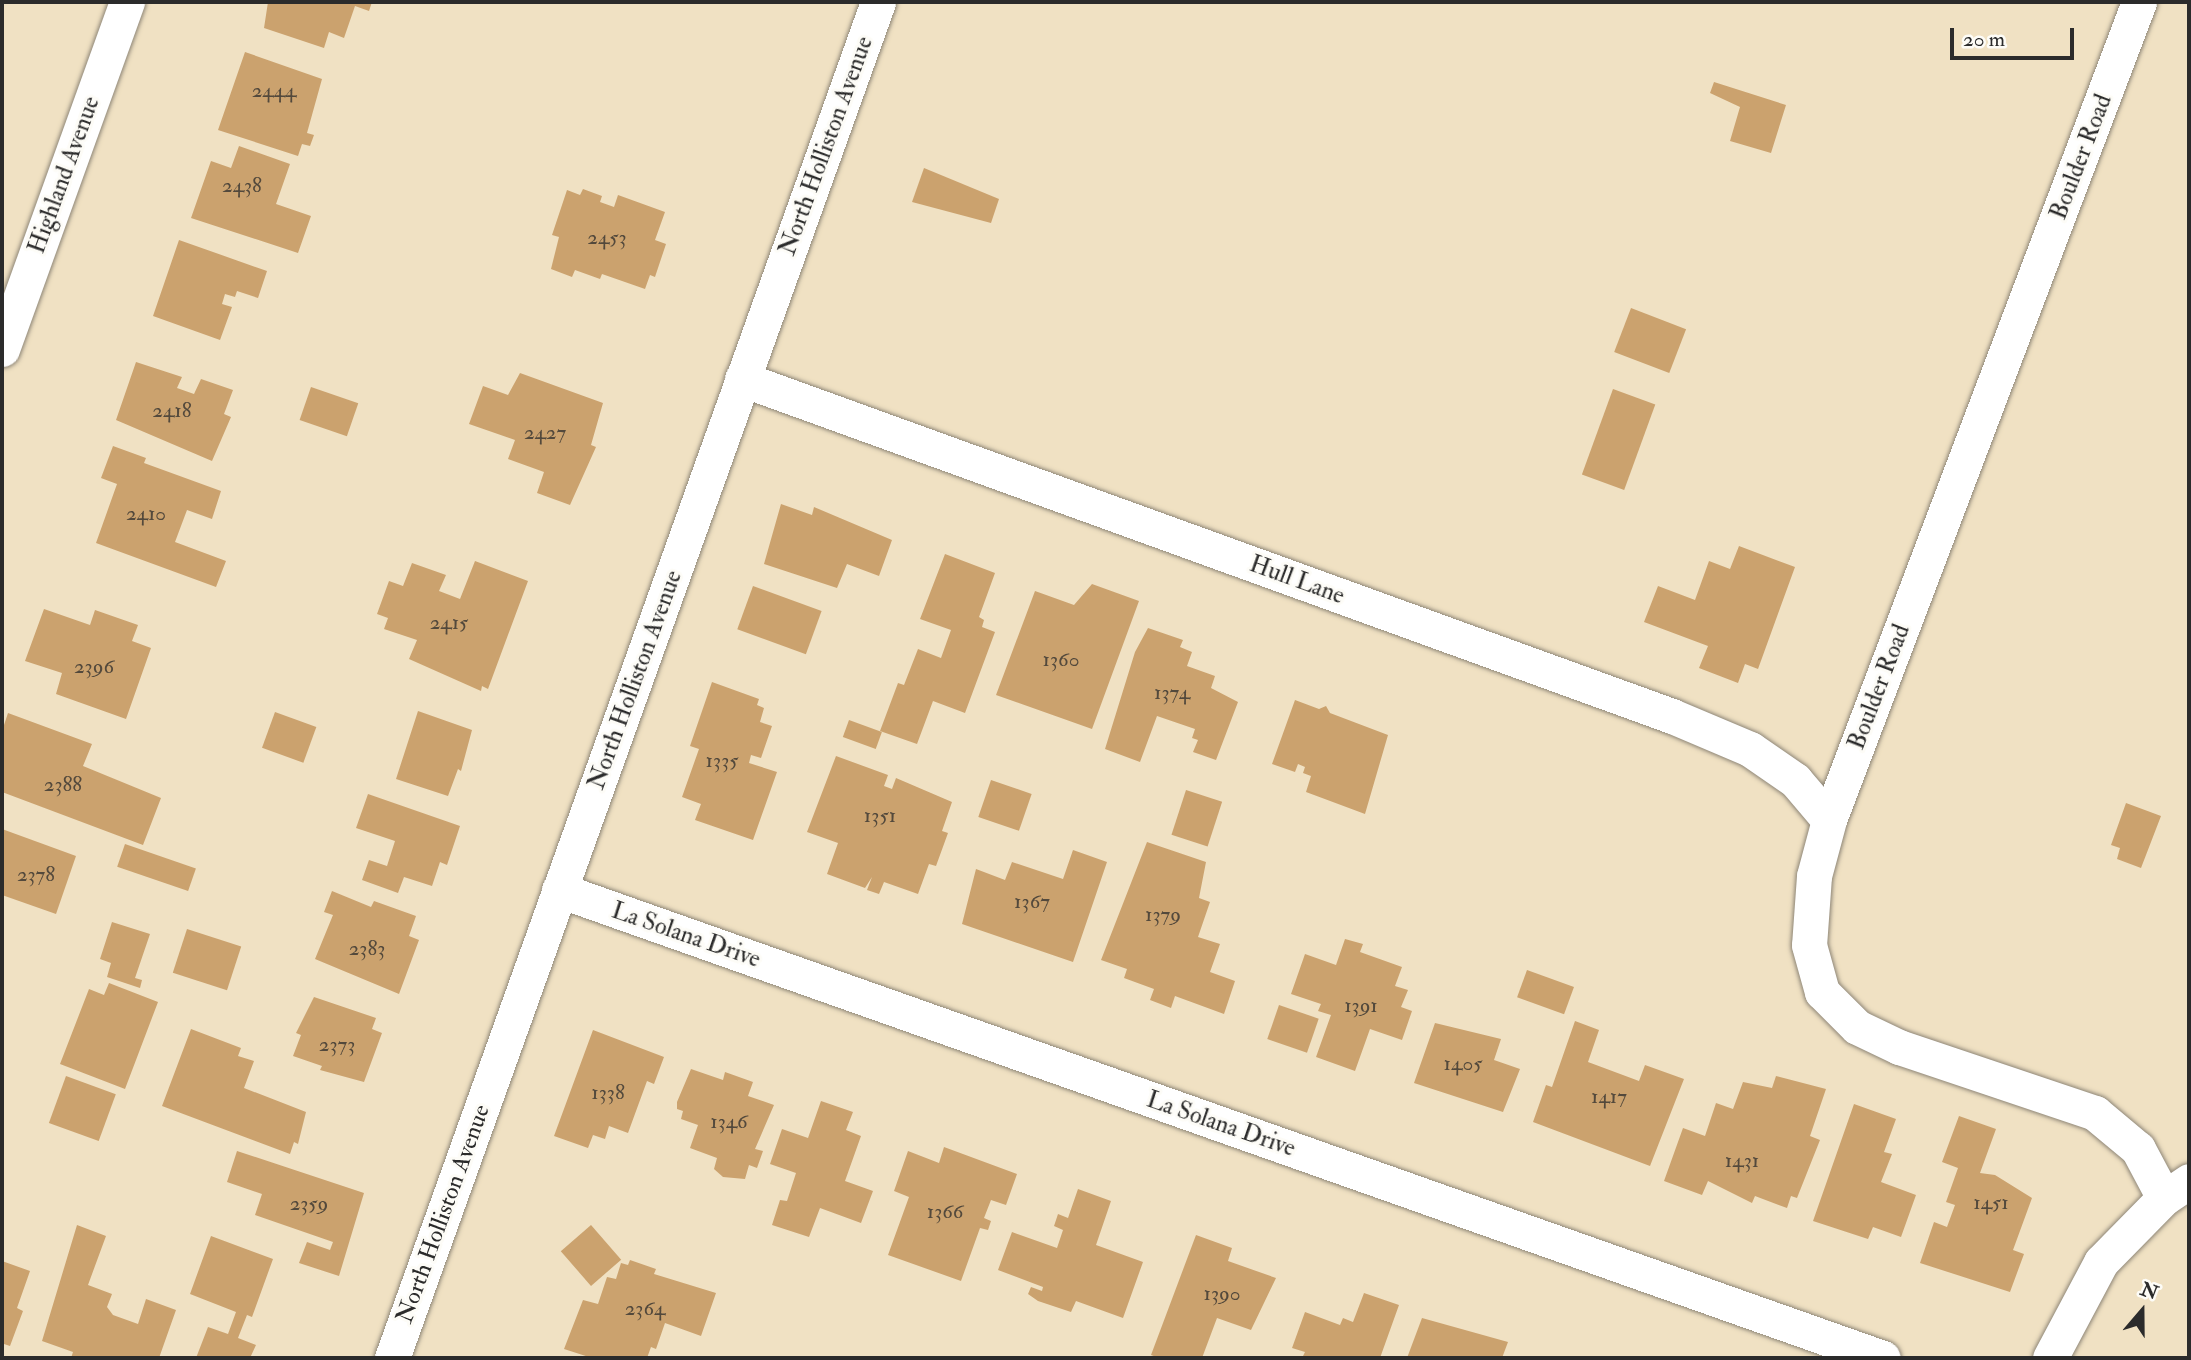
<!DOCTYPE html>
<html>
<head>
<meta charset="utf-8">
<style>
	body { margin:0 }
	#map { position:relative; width:2191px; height:1360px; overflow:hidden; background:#f0e1c3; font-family:"IM FELL Double Pica",serif }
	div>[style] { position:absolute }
	.building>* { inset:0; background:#cba26e; transform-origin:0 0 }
	.roads { filter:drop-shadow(0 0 2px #8e8677) drop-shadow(0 0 2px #8e8677) }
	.minor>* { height:35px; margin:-17.5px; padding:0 17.5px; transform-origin:17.5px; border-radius:17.5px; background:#fff }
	span { translate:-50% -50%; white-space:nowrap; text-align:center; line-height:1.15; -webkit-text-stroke:6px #fdfcf7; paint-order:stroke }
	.number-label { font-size:21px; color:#53493c }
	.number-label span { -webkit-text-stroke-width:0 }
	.street-label { font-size:24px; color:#2b2b2b }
	.frame { position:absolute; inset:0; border:4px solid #2b2b2b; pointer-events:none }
	.north { position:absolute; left:2107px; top:1276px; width:70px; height:70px; -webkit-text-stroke:5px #fdfcf7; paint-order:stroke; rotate:20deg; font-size:19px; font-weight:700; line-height:28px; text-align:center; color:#2b2b2b }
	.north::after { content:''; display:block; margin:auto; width:24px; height:32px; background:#2b2b2b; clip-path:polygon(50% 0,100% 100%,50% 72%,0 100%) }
	.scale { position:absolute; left:1950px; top:28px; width:124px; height:32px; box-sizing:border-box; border:4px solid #2b2b2b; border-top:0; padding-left:9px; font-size:21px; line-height:24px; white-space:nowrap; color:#2b2b2b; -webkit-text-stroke:5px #fdfcf7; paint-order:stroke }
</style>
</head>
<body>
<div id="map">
	<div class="building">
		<div style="clip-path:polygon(268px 2px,372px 2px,369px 11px,355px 6px,344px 38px,329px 32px,324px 48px,264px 28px)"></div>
		<div style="clip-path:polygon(245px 52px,322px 79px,307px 133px,314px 135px,310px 146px,302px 144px,298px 156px,218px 130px)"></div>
		<div style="clip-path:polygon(1714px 82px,1786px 105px,1771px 153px,1730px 141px,1740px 107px,1710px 93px)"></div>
		<div style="clip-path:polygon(239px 146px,290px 164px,276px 204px,311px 216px,298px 253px,191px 218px,211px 161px,231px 168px)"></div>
		<div style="clip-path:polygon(924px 168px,999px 199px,991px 223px,912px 202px)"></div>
		<div style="clip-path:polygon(583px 189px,602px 196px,600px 202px,614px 207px,618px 195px,665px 212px,655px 240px,666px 244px,655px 277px,650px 275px,645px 289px,602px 274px,600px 279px,575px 270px,572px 277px,551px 269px,559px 237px,552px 235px,567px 190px,580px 195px)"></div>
		<div style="clip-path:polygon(179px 240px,267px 271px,258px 298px,237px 291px,235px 297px,225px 294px,222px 304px,232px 307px,220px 340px,153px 316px)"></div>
		<div style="left:1631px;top:308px;width:59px;height:47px;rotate:21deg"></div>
		<div style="clip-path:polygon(136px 362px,182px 377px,177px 388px,194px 394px,201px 379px,233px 390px,224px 414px,231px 417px,212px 461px,116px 420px)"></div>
		<div style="clip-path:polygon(520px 373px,603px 403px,591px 445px,596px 447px,570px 505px,537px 493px,544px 472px,508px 459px,515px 440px,469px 424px,483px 386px,508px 395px)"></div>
		<div style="left:311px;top:387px;width:50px;height:35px;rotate:19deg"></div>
		<div style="left:1613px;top:389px;width:45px;height:91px;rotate:20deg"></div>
		<div style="clip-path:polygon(113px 446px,146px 458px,144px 463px,221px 491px,212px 519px,187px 510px,175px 542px,226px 561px,216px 587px,96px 543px,117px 484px,101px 478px)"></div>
		<div style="clip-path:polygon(781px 504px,812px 515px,814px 507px,892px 540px,879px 576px,847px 564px,837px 588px,764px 564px)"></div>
		<div style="clip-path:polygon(1739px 546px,1795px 567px,1758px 669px,1745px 664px,1738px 683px,1699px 668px,1708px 646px,1644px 622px,1658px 586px,1695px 600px,1709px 561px,1730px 569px)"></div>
		<div style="clip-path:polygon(945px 554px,995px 573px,979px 617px,984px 620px,982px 627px,995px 632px,965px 713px,933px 701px,917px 744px,880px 731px,898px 683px,904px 685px,918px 649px,941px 658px,951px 630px,920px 619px)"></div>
		<div style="clip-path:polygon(475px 561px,528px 581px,488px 689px,482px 686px,481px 691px,409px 659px,417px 640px,384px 629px,388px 618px,377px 614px,389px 581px,403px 586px,412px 563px,446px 575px,439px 591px,460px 599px)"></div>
		<div style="clip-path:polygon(1092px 584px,1139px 601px,1092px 729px,996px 695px,1035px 591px,1074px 605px)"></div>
		<div style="left:753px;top:586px;width:73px;height:46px;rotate:20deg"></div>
		<div style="clip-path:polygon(44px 609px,90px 625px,95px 610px,138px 625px,132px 641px,151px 648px,126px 719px,56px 694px,62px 673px,25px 661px)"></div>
		<div style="clip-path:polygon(1148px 628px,1183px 640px,1180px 647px,1192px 652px,1187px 666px,1215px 676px,1211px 688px,1238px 702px,1216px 760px,1193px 752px,1198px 740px,1192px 738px,1195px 729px,1157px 716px,1140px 762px,1105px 749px,1135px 652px)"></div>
		<div style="clip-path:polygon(712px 682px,759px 699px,757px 705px,764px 708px,760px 722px,772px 726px,761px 758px,751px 755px,749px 763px,777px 772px,753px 840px,695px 820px,701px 804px,682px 797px,699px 749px,690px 746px)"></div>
		<div style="clip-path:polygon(1295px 700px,1319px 709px,1326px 706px,1330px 713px,1388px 735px,1365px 814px,1306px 792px,1311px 776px,1303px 773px,1305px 767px,1298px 764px,1295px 772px,1272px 764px)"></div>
		<div style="clip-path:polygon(418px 711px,472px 730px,461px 771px,458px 769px,448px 796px,396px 779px)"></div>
		<div style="left:275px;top:712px;width:44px;height:38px;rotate:20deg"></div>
		<div style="clip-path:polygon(8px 713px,92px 744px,83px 766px,161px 798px,143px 845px,2px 792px,2px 731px)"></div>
		<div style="left:849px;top:720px;width:35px;height:18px;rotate:20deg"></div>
		<div style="clip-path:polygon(836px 756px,888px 775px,884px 786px,892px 789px,896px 778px,952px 802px,942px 831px,948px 833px,936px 866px,929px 864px,918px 894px,884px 882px,879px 894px,867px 890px,872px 877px,865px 888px,827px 874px,838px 843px,807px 832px)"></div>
		<div style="left:991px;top:780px;width:43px;height:39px;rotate:19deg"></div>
		<div style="left:1186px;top:790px;width:38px;height:47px;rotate:18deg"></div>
		<div style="clip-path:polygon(368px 794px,460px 826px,447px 865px,440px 862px,432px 886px,404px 877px,398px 893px,362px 880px,369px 860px,387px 866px,395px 841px,356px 828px)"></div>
		<div style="clip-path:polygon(2126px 803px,2161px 816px,2141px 868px,2117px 859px,2120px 848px,2111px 845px)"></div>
		<div style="clip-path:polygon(2px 829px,76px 856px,56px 914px,2px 895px)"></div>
		<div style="clip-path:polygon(1147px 842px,1206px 862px,1199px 898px,1210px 902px,1198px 937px,1220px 944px,1210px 972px,1235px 981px,1224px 1014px,1175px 996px,1171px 1008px,1150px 1000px,1154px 989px,1124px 978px,1127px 969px,1101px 960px)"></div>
		<div style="left:125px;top:844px;width:75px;height:24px;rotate:19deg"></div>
		<div style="clip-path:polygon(1073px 850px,1107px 862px,1073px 962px,962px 924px,976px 869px,1005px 880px,1012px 862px,1063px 879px)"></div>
		<div style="clip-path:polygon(332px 891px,371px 907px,374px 901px,416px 916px,409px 936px,419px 940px,399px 994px,315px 959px,333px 915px,324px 912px)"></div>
		<div style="clip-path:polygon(112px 922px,150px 934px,135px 978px,142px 980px,140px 988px,107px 977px,111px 963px,100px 959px)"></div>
		<div style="left:187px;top:929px;width:57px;height:46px;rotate:18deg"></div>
		<div style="clip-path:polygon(1345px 939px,1363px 944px,1360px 952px,1402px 967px,1395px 986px,1408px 990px,1401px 1007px,1412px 1011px,1402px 1040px,1370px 1029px,1355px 1071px,1316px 1057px,1331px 1015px,1318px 1011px,1321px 1004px,1291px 994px,1305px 954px,1336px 965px)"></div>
		<div style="left:1527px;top:970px;width:50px;height:29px;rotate:20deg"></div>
		<div style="clip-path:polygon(109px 983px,158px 1002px,125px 1089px,60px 1064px,89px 989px,104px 995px)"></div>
		<div style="clip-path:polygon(314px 997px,376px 1018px,372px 1029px,382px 1033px,364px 1082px,320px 1070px,322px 1066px,293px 1056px,301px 1035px,296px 1033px)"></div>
		<div style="left:1279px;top:1005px;width:42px;height:36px;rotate:19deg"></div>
		<div style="clip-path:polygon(1575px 1021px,1599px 1030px,1588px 1062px,1639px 1081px,1645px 1065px,1684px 1079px,1650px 1166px,1533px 1122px,1546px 1085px,1552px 1087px)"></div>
		<div style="clip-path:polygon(1435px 1023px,1501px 1039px,1494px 1060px,1520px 1069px,1503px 1112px,1414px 1083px)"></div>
		<div style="clip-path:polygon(191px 1029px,241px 1048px,238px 1056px,254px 1061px,244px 1088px,306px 1112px,298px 1144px,294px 1142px,290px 1154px,162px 1106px)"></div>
		<div style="clip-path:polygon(593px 1030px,664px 1057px,654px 1084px,647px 1081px,628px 1133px,609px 1126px,605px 1139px,593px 1135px,588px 1148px,554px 1136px)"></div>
		<div style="clip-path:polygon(691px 1069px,723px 1080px,725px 1072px,753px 1082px,748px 1096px,774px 1105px,755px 1149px,763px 1151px,757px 1168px,749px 1165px,745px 1179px,723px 1177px,714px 1169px,717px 1158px,690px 1148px,698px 1125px,681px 1119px,683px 1111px,677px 1109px,677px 1102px)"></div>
		<div style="left:66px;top:1076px;width:53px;height:50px;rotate:20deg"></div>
		<div style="clip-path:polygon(1776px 1076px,1826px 1089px,1810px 1136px,1820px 1140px,1797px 1198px,1791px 1196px,1787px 1208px,1755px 1196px,1752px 1203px,1708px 1181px,1702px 1195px,1664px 1181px,1683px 1128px,1705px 1136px,1716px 1103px,1733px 1109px,1743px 1082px,1772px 1088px)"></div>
		<div style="clip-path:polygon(821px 1101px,853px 1112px,846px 1130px,861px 1136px,845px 1181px,873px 1191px,861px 1223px,820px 1208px,809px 1237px,772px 1225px,780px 1200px,787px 1201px,796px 1173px,770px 1164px,782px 1129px,808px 1138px)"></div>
		<div style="clip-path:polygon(1854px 1104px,1896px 1119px,1884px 1152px,1892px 1154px,1881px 1182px,1916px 1195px,1901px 1237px,1873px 1227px,1868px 1239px,1813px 1221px)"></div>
		<div style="clip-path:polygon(1959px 1116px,1996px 1129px,1980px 1173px,1995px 1175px,2032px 1198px,2013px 1250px,2024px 1254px,2010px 1292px,1920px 1263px,1934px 1222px,1947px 1227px,1955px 1205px,1946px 1202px,1958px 1168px,1942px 1162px)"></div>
		<div style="clip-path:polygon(944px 1147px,1017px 1174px,1006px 1205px,991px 1200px,984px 1218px,991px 1221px,988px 1230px,980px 1228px,961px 1281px,888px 1255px,909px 1197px,894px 1191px,908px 1151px,939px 1163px)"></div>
		<div style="clip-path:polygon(237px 1151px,364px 1193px,339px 1276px,299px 1263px,307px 1242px,330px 1250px,333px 1242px,255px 1215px,262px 1194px,227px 1182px)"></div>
		<div style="clip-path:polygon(1078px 1189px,1111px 1201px,1096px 1245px,1143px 1262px,1123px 1318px,1076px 1301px,1071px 1312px,1038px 1301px,1028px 1294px,1031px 1287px,1042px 1291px,1043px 1287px,998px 1270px,1012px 1232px,1057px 1248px,1063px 1230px,1054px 1226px,1058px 1214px,1068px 1218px)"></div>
		<div style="clip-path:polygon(77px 1225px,106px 1236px,88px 1285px,112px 1294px,107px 1307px,113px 1315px,138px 1324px,146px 1299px,176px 1310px,159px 1358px,71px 1358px,73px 1352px,42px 1341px)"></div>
		<div style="left:591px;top:1225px;width:46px;height:40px;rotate:49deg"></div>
		<div style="clip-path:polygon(1196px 1235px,1232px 1248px,1228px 1261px,1276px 1278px,1251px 1330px,1217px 1318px,1202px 1358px,1159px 1358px,1151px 1355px)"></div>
		<div style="clip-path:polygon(211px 1236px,273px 1259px,252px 1317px,247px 1315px,238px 1338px,256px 1345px,250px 1358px,196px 1358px,208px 1327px,228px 1334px,236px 1312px,190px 1294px)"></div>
		<div style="clip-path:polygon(630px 1260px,656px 1269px,654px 1274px,716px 1293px,701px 1336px,665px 1323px,656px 1349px,651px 1347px,647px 1358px,592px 1358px,564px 1349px,583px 1300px,598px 1304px,607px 1277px,616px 1279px,621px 1263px,628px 1265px)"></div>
		<div style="clip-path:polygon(2px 1261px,30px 1271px,17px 1308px,23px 1311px,10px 1346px,4px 1344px,2px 1349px)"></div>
		<div style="clip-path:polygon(1364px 1293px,1399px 1305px,1380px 1358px,1302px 1358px,1305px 1352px,1292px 1348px,1305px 1312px,1340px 1325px,1343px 1318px,1353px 1322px)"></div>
		<div style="clip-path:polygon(1422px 1318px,1508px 1342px,1502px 1358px,1407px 1358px)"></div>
	</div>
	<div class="roads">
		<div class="minor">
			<div style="left:2139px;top:2px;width:875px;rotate:110.76deg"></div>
			<div style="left:1829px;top:820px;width:58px;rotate:105deg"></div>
			<div style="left:1814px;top:876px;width:69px;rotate:94.1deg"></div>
			<div style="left:1809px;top:945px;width:49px;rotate:74.5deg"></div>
			<div style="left:1822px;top:992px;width:49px;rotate:45deg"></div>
			<div style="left:1857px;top:1027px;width:47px;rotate:25.5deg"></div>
			<div style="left:1899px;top:1047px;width:207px;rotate:18.6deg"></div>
			<div style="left:2095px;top:1113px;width:56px;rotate:39.9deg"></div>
			<div style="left:2138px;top:1149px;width:55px;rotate:62deg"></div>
			<div style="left:2px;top:349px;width:369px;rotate:-70.2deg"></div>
			<div style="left:742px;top:379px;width:989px;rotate:19.92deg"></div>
			<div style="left:1672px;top:716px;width:85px;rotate:22.9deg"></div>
			<div style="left:1750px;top:749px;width:55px;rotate:34.6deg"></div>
			<div style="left:1795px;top:780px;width:52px;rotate:49.6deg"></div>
			<div style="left:559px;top:890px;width:1404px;rotate:19.47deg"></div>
			<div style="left:392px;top:1358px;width:1440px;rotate:-70.28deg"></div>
			<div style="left:2050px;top:1358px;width:109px;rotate:-62deg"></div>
			<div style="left:2101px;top:1262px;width:90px;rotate:-45.5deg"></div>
			<div style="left:2164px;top:1198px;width:30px;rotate:-34deg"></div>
		</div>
	</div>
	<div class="number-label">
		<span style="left:274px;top:91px">2444</span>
		<span style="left:242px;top:186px">2438</span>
		<span style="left:607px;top:238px">2453</span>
		<span style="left:172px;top:411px">2418</span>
		<span style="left:545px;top:433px">2427</span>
		<span style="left:146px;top:514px">2410</span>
		<span style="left:449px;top:623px">2415</span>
		<span style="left:1061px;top:660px">1360</span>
		<span style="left:94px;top:667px">2396</span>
		<span style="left:1172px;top:693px">1374</span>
		<span style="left:722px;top:761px">1335</span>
		<span style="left:63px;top:785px">2388</span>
		<span style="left:880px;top:816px">1351</span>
		<span style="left:36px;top:875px">2378</span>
		<span style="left:1032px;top:902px">1367</span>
		<span style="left:1163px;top:915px">1379</span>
		<span style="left:367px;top:949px">2383</span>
		<span style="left:1361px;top:1006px">1391</span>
		<span style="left:337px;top:1045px">2373</span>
		<span style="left:1463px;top:1064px">1405</span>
		<span style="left:608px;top:1093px">1338</span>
		<span style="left:1609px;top:1097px">1417</span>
		<span style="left:729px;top:1122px">1346</span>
		<span style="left:1742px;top:1161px">1431</span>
		<span style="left:1991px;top:1203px">1451</span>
		<span style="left:309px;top:1204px">2359</span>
		<span style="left:945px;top:1212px">1366</span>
		<span style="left:1222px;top:1294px">1390</span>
		<span style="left:645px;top:1309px">2364</span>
	</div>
	<div class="street-label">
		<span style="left:826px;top:146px;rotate:-70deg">North Holliston Avenue</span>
		<span style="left:2081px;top:157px;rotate:-69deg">Boulder Road</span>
		<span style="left:64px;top:175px;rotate:-70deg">Highland Avenue</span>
		<span style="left:1297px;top:580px;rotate:20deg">Hull Lane</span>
		<span style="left:635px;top:680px;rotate:-70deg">North Holliston Avenue</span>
		<span style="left:1879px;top:687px;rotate:-69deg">Boulder Road</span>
		<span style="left:686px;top:935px;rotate:19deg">La Solana Drive</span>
		<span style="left:1221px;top:1124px;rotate:19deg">La Solana Drive</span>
		<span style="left:443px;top:1214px;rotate:-70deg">North Holliston Avenue</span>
	</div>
	<div class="frame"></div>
	<div class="north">N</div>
	<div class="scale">20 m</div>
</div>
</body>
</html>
